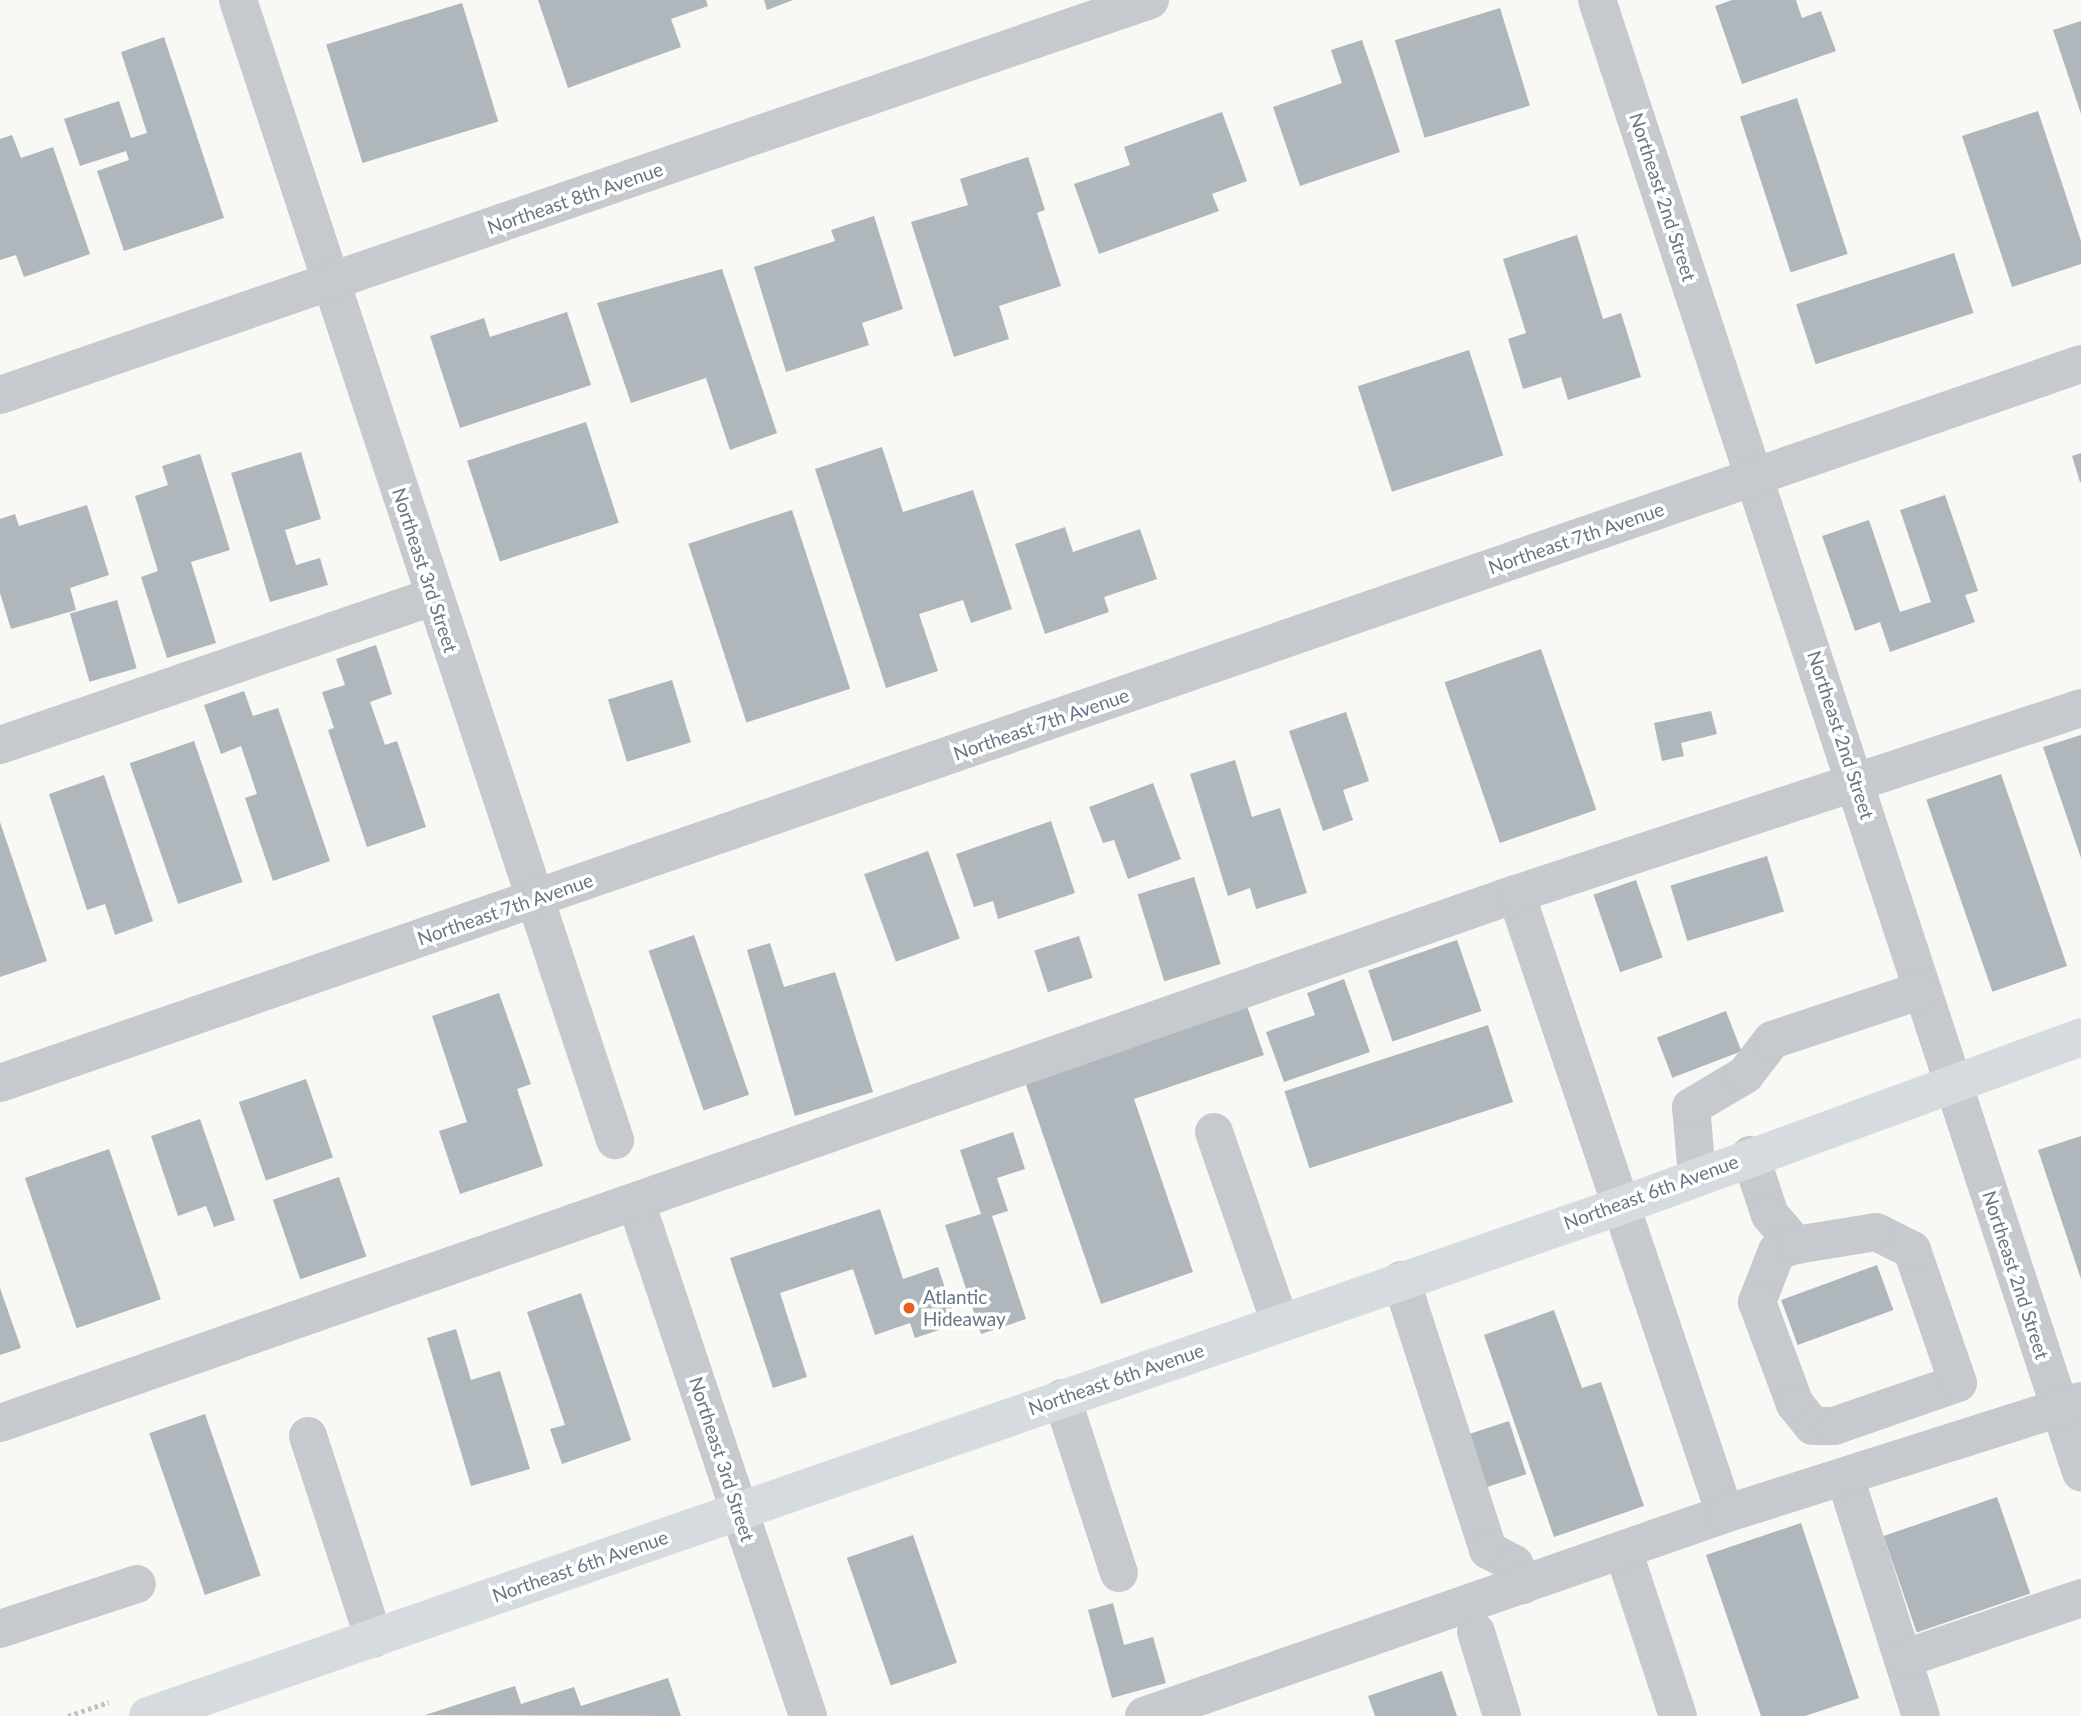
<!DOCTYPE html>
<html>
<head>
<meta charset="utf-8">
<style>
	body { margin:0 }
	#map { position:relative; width:2081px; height:1716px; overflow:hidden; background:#f8f8f5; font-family:Lato,sans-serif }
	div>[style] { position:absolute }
	.building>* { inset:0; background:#afb6bc; transform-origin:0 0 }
	.path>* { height:4.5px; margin-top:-2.25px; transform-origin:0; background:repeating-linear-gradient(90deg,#bfc2c4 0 3.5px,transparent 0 7px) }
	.minor>* { height:38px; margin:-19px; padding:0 19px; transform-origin:19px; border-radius:19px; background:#c6c9cd }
	.major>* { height:38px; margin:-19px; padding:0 19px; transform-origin:19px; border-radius:19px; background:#d6dbe0 }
	.dots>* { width:19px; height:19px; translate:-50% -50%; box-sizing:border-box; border:4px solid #fff; border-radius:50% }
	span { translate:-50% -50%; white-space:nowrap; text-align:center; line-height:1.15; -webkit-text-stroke:7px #fff; paint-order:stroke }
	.street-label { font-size:19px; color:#667688 }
	.poi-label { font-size:19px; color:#667688 }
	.left { translate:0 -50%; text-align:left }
</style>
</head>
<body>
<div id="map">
	<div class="building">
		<div style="clip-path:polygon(538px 0,706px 0,708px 6px,671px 19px,681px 47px,568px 88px)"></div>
		<div style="clip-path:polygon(764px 0,793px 0,767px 10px)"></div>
		<div style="clip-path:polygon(1732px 0,1796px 0,1802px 18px,1821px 11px,1836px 51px,1742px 84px,1715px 6px)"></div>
		<div style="left:462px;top:3px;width:124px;height:142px;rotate:73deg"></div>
		<div style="left:1500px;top:8px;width:102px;height:110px;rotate:73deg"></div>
		<div style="clip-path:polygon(2081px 21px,2081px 114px,2053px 30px)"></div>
		<div style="clip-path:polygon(164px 37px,224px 218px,124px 251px,97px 171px,129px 160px,126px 151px,80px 166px,64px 119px,119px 101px,131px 138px,147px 133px,121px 52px)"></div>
		<div style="clip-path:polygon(1362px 40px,1400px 152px,1300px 186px,1273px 107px,1342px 83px,1331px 50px)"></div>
		<div style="left:1797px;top:98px;width:164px;height:60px;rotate:72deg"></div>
		<div style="clip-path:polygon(2038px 111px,2081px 241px,2081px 264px,2012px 287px,1962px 136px)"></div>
		<div style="clip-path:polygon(1222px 112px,1247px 181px,1212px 194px,1219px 211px,1099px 254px,1074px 184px,1130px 165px,1124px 147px)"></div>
		<div style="clip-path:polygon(12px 135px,21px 158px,53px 147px,90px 254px,24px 277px,16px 255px,0 260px,0 139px)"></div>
		<div style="clip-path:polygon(1028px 157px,1045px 210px,1037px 213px,1061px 286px,999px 306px,1009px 339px,954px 357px,911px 222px,968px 205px,960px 179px)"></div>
		<div style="clip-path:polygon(874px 216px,903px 309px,862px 323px,869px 345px,786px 372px,754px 267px,835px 241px,831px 230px)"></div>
		<div style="clip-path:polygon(1577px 235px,1603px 319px,1621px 313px,1641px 377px,1568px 400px,1561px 377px,1523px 389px,1508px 339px,1526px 333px,1503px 259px)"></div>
		<div style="left:1954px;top:253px;width:63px;height:166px;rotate:72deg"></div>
		<div style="clip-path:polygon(722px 269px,777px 433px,730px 450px,706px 378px,631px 403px,597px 303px)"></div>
		<div style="clip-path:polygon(567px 312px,591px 385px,460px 428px,430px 336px,484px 318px,490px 337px)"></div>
		<div style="left:1469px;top:350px;width:111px;height:117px;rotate:72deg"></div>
		<div style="left:586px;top:422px;width:106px;height:125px;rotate:72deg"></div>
		<div style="clip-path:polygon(882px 447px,903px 512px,973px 490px,1012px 609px,971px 623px,963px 600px,919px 614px,938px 671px,886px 688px,815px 469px)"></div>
		<div style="clip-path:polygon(301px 452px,321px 519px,285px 530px,296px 565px,320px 558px,328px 585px,270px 602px,231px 473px)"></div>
		<div style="clip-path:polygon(2081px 453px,2081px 482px,2080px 482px,2072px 456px)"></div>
		<div style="clip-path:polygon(200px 454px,230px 550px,191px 562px,216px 643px,167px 658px,141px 577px,158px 571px,135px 496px,168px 485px,162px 466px)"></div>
		<div style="clip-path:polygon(1945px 495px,1978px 591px,1965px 595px,1975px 622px,1890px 652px,1880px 622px,1855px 631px,1822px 536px,1869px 520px,1900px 612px,1931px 602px,1900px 510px)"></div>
		<div style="clip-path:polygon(87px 505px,109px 575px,70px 588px,76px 610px,11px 629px,0 593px,0 519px,15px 514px,19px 526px)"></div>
		<div style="left:792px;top:510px;width:188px;height:109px;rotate:72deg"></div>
		<div style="clip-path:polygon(1065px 527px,1073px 552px,1140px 529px,1157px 579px,1104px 597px,1109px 612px,1045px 634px,1015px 544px)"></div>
		<div style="left:117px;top:600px;width:71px;height:49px;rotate:74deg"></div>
		<div style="clip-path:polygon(376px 645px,392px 694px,370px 702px,385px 745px,397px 741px,426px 827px,367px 847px,328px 730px,334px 728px,322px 692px,345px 685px,336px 659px)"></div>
		<div style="left:1541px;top:649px;width:170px;height:102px;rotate:71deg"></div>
		<div style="left:672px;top:680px;width:65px;height:67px;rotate:73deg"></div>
		<div style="clip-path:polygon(244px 691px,253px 716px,278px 708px,330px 861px,273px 881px,245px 798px,257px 794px,241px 746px,221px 754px,204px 705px)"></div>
		<div style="clip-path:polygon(1711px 711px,1717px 734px,1681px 743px,1684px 756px,1662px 761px,1654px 723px)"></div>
		<div style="clip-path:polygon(1346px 712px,1369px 781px,1343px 790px,1353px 820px,1323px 831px,1289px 731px)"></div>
		<div style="clip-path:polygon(2081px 735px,2081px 858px,2043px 747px)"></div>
		<div style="left:194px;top:741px;width:149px;height:68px;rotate:71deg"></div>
		<div style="clip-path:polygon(1235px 760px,1252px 817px,1280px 808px,1307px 893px,1256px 909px,1250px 888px,1228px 896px,1190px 774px)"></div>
		<div style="left:2001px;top:774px;width:203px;height:79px;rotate:71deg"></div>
		<div style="clip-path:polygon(104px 775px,153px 921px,115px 935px,105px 904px,87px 910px,49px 794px)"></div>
		<div style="clip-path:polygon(1153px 783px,1181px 859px,1128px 879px,1114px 840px,1103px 843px,1089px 807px)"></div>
		<div style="clip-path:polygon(1051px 821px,1075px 893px,998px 919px,993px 901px,974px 907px,956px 854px)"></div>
		<div style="clip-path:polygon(0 822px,47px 961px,0 977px)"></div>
		<div style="left:928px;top:851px;width:93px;height:68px;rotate:70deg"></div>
		<div style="left:1767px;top:856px;width:58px;height:101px;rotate:73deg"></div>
		<div style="left:1194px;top:877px;width:91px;height:59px;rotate:73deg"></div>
		<div style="left:1636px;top:880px;width:82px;height:45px;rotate:71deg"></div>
		<div style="left:694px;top:935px;width:169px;height:48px;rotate:71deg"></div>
		<div style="left:1079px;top:936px;width:44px;height:47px;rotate:72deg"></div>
		<div style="left:1457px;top:940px;width:75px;height:94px;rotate:71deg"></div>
		<div style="clip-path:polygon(770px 943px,784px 987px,835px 972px,873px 1092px,795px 1116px,747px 950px)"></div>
		<div style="clip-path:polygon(1344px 979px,1370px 1052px,1284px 1082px,1266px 1032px,1315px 1015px,1307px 993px)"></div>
		<div style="clip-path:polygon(499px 993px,531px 1084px,517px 1089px,543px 1166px,460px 1194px,439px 1131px,467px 1122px,432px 1016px)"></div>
		<div style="clip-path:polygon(1247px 1006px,1264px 1055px,1134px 1099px,1193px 1272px,1101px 1304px,1025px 1082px)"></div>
		<div style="left:1726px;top:1011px;width:43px;height:74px;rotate:69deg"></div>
		<div style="left:1488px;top:1025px;width:81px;height:214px;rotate:72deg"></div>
		<div style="left:306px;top:1079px;width:83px;height:71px;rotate:71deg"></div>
		<div style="clip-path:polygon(200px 1119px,235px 1220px,214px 1227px,206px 1206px,178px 1216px,151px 1136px)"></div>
		<div style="clip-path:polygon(1013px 1132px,1025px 1169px,997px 1178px,1008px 1211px,992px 1216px,1026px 1319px,981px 1334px,945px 1225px,981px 1214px,960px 1150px)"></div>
		<div style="clip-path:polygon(2081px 1136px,2081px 1279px,2038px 1150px)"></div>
		<div style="left:109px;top:1149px;width:159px;height:89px;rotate:71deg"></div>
		<div style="left:339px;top:1177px;width:84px;height:70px;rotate:71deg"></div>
		<div style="clip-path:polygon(880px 1209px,903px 1279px,938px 1267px,957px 1324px,915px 1338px,910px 1323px,875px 1335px,853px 1269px,780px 1293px,807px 1377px,773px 1388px,730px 1258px)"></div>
		<div style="left:1877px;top:1265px;width:48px;height:102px;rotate:70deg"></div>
		<div style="clip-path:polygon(0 1288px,21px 1348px,0 1355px)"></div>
		<div style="clip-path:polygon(581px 1293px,631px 1440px,562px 1464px,550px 1429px,565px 1425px,527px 1312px)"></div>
		<div style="clip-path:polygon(1554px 1310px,1582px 1388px,1601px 1382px,1644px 1506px,1554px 1537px,1484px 1335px)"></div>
		<div style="clip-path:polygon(456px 1329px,471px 1380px,500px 1371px,530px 1469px,471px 1486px,427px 1338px)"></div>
		<div style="left:205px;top:1414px;width:171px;height:59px;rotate:71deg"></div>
		<div style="left:1509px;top:1421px;width:56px;height:54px;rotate:72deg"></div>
		<div style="left:1997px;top:1497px;width:102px;height:120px;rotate:71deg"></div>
		<div style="clip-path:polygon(1801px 1523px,1859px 1698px,1805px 1716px,1761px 1716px,1706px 1555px)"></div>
		<div style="left:913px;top:1535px;width:135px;height:70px;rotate:71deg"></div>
		<div style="clip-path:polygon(1113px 1603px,1124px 1645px,1153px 1637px,1166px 1683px,1112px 1698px,1088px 1610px)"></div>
		<div style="clip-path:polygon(1442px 1671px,1457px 1716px,1375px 1716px,1368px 1696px)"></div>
		<div style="clip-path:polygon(668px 1678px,681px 1716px,425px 1715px,515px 1686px,521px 1704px,574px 1687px,581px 1706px)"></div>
	</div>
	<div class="path">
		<div style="left:68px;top:1716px;width:43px;rotate:-18.9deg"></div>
	</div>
	<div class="minor">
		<div style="left:238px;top:0;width:1201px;rotate:71.7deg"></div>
		<div style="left:1597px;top:0;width:1550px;rotate:71.8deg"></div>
		<div style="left:0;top:395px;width:1216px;rotate:-18.96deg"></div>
		<div style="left:0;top:745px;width:459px;rotate:-18.9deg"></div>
		<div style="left:1516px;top:894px;width:654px;rotate:71.37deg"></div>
		<div style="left:0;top:1083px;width:2202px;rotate:-19.06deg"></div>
		<div style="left:1214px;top:1132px;width:202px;rotate:70.9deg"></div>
		<div style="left:1750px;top:1155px;width:63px;rotate:71.6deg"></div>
		<div style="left:1770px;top:1215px;width:40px;rotate:49deg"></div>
		<div style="left:1796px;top:1245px;width:20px;rotate:162deg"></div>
		<div style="left:1777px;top:1251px;width:55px;rotate:111.4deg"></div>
		<div style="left:1757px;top:1302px;width:109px;rotate:69.6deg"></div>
		<div style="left:1795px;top:1404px;width:28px;rotate:51deg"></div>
		<div style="left:1813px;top:1426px;width:21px"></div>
		<div style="left:1834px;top:1426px;width:131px;rotate:-19.1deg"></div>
		<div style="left:1958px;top:1383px;width:141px;rotate:-109.1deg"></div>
		<div style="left:1912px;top:1250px;width:40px;rotate:-153.4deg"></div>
		<div style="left:1876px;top:1232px;width:81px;rotate:170.8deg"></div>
		<div style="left:1697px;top:1175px;width:68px;rotate:-95deg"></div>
		<div style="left:1691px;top:1107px;width:63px;rotate:-30.7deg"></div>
		<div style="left:1745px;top:1075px;width:44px;rotate:-52.4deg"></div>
		<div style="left:1772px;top:1040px;width:158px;rotate:-18.4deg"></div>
		<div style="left:636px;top:1202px;width:542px;rotate:71.5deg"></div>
		<div style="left:1401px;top:1280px;width:284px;rotate:72.1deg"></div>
		<div style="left:1488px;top:1550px;width:30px;rotate:28deg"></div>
		<div style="left:1514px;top:1564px;width:23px;rotate:67deg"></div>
		<div style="left:1062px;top:1398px;width:184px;rotate:72deg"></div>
		<div style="left:0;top:1423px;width:1606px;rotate:-19.24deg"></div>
		<div style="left:1516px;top:894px;width:595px;rotate:-18.22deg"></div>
		<div style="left:308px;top:1436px;width:213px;rotate:72deg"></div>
		<div style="left:1845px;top:1477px;width:251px;rotate:72.4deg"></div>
		<div style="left:1623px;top:1550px;width:175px;rotate:71.7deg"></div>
		<div style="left:0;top:1629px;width:144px;rotate:-18.2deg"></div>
		<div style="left:1476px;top:1632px;width:88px;rotate:72.8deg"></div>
		<div style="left:1903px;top:1659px;width:188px;rotate:-18.9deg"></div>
		<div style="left:1144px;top:1716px;width:615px;rotate:-19.17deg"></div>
		<div style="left:1725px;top:1514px;width:374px;rotate:-17.6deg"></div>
	</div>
	<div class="major">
		<div style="left:148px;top:1716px;width:1558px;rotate:-19.11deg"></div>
		<div style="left:1620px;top:1206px;width:491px;rotate:-20.1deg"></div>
	</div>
	<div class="dots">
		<div style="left:909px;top:1308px;background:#ec5c21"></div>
	</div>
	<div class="street-label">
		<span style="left:1663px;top:197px;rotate:72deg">Northeast 2nd Street</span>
		<span style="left:575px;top:198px;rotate:-19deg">Northeast 8th Avenue</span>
		<span style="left:1576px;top:538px;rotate:-19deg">Northeast 7th Avenue</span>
		<span style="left:425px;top:570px;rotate:72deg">Northeast 3rd Street</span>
		<span style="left:1041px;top:724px;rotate:-19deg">Northeast 7th Avenue</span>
		<span style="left:1841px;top:735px;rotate:72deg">Northeast 2nd Street</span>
		<span style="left:505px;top:909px;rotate:-19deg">Northeast 7th Avenue</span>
		<span style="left:1651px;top:1192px;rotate:-20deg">Northeast 6th Avenue</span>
		<span style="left:2016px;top:1275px;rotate:72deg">Northeast 2nd Street</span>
		<span style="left:1116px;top:1379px;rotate:-19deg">Northeast 6th Avenue</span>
		<span style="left:722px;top:1459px;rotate:72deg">Northeast 3rd Street</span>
		<span style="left:580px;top:1566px;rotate:-19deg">Northeast 6th Avenue</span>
	</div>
	<div class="poi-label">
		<span class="left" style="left:923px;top:1308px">Atlantic<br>Hideaway</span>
	</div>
</div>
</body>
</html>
